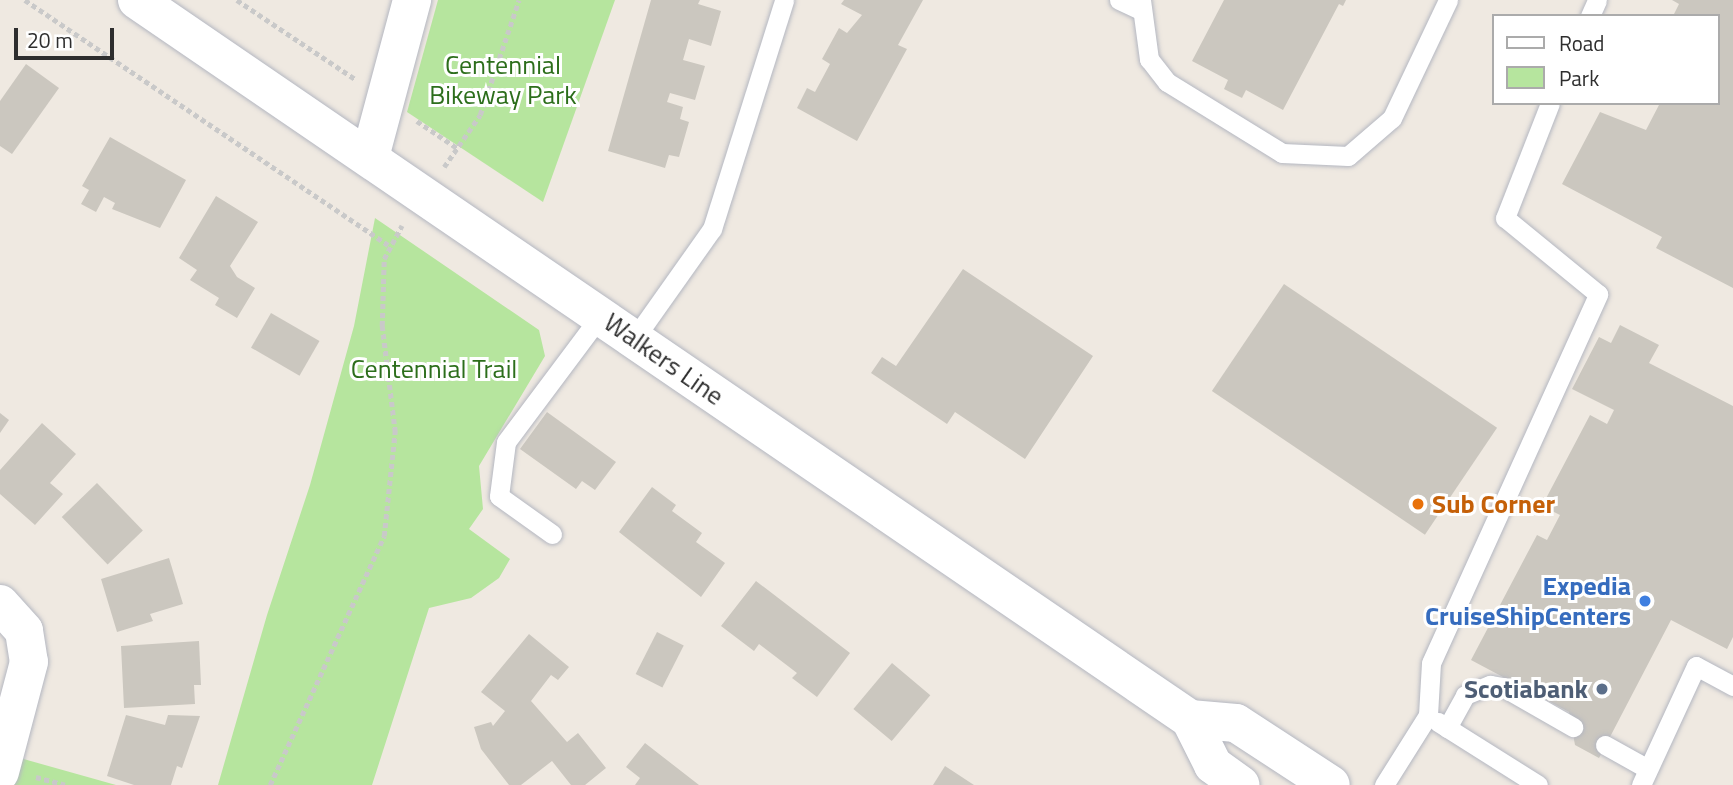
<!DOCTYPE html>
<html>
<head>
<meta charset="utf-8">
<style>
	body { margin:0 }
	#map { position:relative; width:1733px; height:785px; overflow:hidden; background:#efe9e1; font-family:"Titillium Web",sans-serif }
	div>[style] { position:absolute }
	.green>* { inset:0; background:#b6e59e }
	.building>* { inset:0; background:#cbc7bf; transform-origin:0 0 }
	.path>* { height:4.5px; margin-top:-2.25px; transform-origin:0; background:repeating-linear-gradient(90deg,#c9c9c9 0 5px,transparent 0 8.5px) }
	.roads { filter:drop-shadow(0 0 2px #b4b7c1) drop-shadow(0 0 2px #b4b7c1) }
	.lane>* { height:19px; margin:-9.5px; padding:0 9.5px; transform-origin:9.5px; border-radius:9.5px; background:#fff }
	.street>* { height:38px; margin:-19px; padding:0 19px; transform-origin:19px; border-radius:19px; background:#fff }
	.secondary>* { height:38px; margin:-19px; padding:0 19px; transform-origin:19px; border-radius:19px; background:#fff }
	.dots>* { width:19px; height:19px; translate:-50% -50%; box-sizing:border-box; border:4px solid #fff; border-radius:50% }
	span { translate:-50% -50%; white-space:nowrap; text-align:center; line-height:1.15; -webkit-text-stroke:6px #fff; paint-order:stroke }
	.park-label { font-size:26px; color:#2c6e1b }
	.street-label { font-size:26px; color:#2e2e2e }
	.food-label { font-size:26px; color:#c56008; font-weight:700 }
	.left { translate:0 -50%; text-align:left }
	.shop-label { font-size:26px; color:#366cbe; font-weight:700 }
	.right { translate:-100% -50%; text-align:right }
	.service-label { font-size:26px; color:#4e5e75; font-weight:700 }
	.legend { position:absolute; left:1492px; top:14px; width:228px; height:91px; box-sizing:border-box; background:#fff; border:2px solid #ababab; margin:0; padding:9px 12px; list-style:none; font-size:21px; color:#2e2e2e }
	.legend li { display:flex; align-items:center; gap:14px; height:35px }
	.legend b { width:35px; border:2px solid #ababab }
	.scale { position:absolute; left:14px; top:28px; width:100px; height:32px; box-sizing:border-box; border:4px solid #2e2e2e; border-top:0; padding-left:9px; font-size:21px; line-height:24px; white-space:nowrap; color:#2e2e2e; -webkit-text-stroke:5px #fff; paint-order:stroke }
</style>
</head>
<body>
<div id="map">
	<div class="green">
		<div style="clip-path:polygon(438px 0,615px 0,543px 202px,407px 112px)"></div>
		<div style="clip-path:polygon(375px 218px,539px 330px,545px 356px,479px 466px,483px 509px,469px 529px,510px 559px,499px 578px,471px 598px,429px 608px,372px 785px,218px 785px,267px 615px,310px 485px,354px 326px)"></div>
		<div style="clip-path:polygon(20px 758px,116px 785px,14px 785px)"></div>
	</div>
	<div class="building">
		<div style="clip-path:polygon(651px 0,700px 0,698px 4px,721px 11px,711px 46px,689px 39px,683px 60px,705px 66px,695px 100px,670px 93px,667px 102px,683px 107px,680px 119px,689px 122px,679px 157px,669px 155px,665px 168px,608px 151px)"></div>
		<div style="clip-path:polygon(844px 0,923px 0,898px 45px,907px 49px,857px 141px,797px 108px,807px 88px,815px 92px,830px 64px,822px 59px,839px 28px,847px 33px,862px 15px,841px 4px)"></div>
		<div style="clip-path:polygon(1224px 0,1346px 0,1343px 6px,1339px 4px,1283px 110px,1246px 90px,1242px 98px,1224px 89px,1228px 80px,1192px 61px)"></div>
		<div style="clip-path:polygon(1672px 0,1733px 0,1733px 288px,1656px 248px,1662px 237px,1562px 184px,1600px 112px,1646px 130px,1660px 103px,1717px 103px,1717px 16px,1673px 16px,1679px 4px)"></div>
		<div style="clip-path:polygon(26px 64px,59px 88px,12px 154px,0 146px,0 101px)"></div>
		<div style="clip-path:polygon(110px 137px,186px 180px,160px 228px,112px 209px,115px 203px,104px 197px,96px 212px,81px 204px,89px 190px,82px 186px)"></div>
		<div style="clip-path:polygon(216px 196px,258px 222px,230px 266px,237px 277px,255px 288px,237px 318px,215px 305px,219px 298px,190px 280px,197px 270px,179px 258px)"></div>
		<div style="clip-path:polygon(963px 269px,1093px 356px,1025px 459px,955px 412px,947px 424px,871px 373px,882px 357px,896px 366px)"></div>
		<div style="left:1284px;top:284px;width:257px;height:129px;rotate:34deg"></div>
		<div style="left:271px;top:313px;width:56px;height:40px;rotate:30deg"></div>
		<div style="clip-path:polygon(1620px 325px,1659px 345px,1649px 363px,1733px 406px,1733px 637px,1727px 649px,1671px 620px,1599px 758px,1575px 745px,1569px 712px,1471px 660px,1537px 535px,1547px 540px,1560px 515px,1542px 506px,1590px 415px,1607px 424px,1614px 410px,1572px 389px,1599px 337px,1611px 343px)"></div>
		<div style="clip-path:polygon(547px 412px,616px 462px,595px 490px,582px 481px,576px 489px,520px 449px)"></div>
		<div style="clip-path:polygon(0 413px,9px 420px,0 433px)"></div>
		<div style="clip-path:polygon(42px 423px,76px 454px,50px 483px,63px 494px,35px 525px,0 494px,0 470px)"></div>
		<div style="left:97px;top:483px;width:66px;height:49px;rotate:46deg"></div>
		<div style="clip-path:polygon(652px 487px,676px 505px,672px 511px,702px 533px,696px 542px,725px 563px,701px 597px,619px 532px)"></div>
		<div style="clip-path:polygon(169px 558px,183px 604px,150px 614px,153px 621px,117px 632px,101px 579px)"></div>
		<div style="clip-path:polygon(756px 581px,850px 653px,817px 697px,792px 678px,797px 673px,759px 644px,754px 651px,721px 626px)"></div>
		<div style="left:657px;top:632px;width:30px;height:47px;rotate:27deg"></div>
		<div style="clip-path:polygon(529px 634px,569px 667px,558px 680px,551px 675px,531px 701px,567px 742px,578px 733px,606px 768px,585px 785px,571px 785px,552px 761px,521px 785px,509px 785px,481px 749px,474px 727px,491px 722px,493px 726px,505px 711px,481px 692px)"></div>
		<div style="clip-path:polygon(199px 641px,201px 685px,194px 685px,195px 704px,124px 708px,121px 646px)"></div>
		<div style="left:892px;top:663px;width:50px;height:60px;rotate:40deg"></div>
		<div style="clip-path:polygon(126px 715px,165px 725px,168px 715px,200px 716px,182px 768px,177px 766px,171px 785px,134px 785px,107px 776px)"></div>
		<div style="clip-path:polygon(645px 743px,699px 785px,635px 785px,640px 778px,626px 767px)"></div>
		<div style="clip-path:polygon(945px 766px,974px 785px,933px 785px)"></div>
	</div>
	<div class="path">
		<div style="left:25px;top:0;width:438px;rotate:34deg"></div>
		<div style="left:237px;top:0;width:142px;rotate:33.8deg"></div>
		<div style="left:417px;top:121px;width:48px;rotate:34deg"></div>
		<div style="left:444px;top:167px;width:63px;rotate:-55.3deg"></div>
		<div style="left:480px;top:115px;width:121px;rotate:-71.3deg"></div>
		<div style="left:36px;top:777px;width:30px;rotate:15deg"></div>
		<div style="left:270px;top:785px;width:274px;rotate:-65.4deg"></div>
		<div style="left:384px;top:536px;width:105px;rotate:-84deg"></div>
		<div style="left:395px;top:432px;width:107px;rotate:-97deg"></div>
		<div style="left:382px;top:326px;width:67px;rotate:-88.3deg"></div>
		<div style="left:384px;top:259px;width:38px;rotate:-62deg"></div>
	</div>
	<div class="roads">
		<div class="lane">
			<div style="left:1119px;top:0;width:23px;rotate:25deg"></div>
			<div style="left:1141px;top:0;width:60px;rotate:82.3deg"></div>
			<div style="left:1149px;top:59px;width:29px;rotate:52deg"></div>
			<div style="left:1167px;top:82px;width:135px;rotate:31.7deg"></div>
			<div style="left:1282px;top:153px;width:66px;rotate:2.6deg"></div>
			<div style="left:1348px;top:156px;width:58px;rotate:-40.8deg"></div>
			<div style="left:1392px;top:118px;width:131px;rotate:-64.6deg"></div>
			<div style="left:1590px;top:16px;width:17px;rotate:-66deg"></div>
			<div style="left:634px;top:339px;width:135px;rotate:-54.7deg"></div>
			<div style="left:712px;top:229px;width:240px;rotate:-72.5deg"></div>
			<div style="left:552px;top:534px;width:65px;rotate:-144.4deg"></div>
			<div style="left:499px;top:496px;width:54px;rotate:-82.6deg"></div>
			<div style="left:506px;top:442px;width:159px;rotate:-53.2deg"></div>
			<div style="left:1438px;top:722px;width:118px;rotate:32.2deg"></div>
			<div style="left:1447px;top:728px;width:38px;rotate:-61deg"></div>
			<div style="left:1465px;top:695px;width:27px;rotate:-22deg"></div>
			<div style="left:1490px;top:685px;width:13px;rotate:9deg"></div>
			<div style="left:1503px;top:687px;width:81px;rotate:29.7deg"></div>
			<div style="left:1605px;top:745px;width:49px;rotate:29.2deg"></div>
			<div style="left:1384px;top:785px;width:83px;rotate:-57.8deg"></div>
			<div style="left:1428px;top:715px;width:52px;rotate:-86.7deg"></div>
			<div style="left:1431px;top:663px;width:405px;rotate:-65.6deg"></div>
			<div style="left:1598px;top:294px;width:120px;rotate:-140.7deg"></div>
			<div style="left:1505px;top:218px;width:123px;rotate:-68.6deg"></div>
			<div style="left:1641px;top:785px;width:131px;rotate:-65.2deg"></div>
			<div style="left:1696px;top:666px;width:42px;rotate:28.4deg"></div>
		</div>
		<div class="street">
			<div style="left:370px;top:157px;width:163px;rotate:-75deg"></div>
			<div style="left:0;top:604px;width:36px;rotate:48deg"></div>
			<div style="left:24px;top:631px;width:31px;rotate:81deg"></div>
			<div style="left:29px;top:662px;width:114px;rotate:104.8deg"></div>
		</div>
		<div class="secondary">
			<div style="left:137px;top:0;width:1275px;rotate:34.33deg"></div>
			<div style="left:1190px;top:719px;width:46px;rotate:5deg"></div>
			<div style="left:1236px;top:723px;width:113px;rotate:33.1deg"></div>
			<div style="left:1190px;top:719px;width:51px;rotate:63.4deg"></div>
			<div style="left:1213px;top:765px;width:34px;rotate:36deg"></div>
		</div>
	</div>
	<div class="dots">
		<div style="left:1418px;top:504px;background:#e8710a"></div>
		<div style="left:1645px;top:601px;background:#3f7fe0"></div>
		<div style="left:1602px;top:689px;background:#5c6f8a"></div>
	</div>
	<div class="park-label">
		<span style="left:503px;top:80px">Centennial<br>Bikeway Park</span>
		<span style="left:434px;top:369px">Centennial Trail</span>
	</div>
	<div class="street-label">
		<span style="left:664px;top:359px;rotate:35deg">Walkers Line</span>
	</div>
	<div class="food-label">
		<span class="left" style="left:1432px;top:504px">Sub Corner</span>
	</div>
	<div class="shop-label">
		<span class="right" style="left:1631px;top:601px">Expedia<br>CruiseShipCenters</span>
	</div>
	<div class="service-label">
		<span class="right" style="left:1588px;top:689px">Scotiabank</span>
	</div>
	<ul class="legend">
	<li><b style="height:9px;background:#fff"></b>Road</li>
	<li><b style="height:19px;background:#b6e59e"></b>Park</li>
	</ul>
	<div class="scale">20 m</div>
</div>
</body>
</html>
